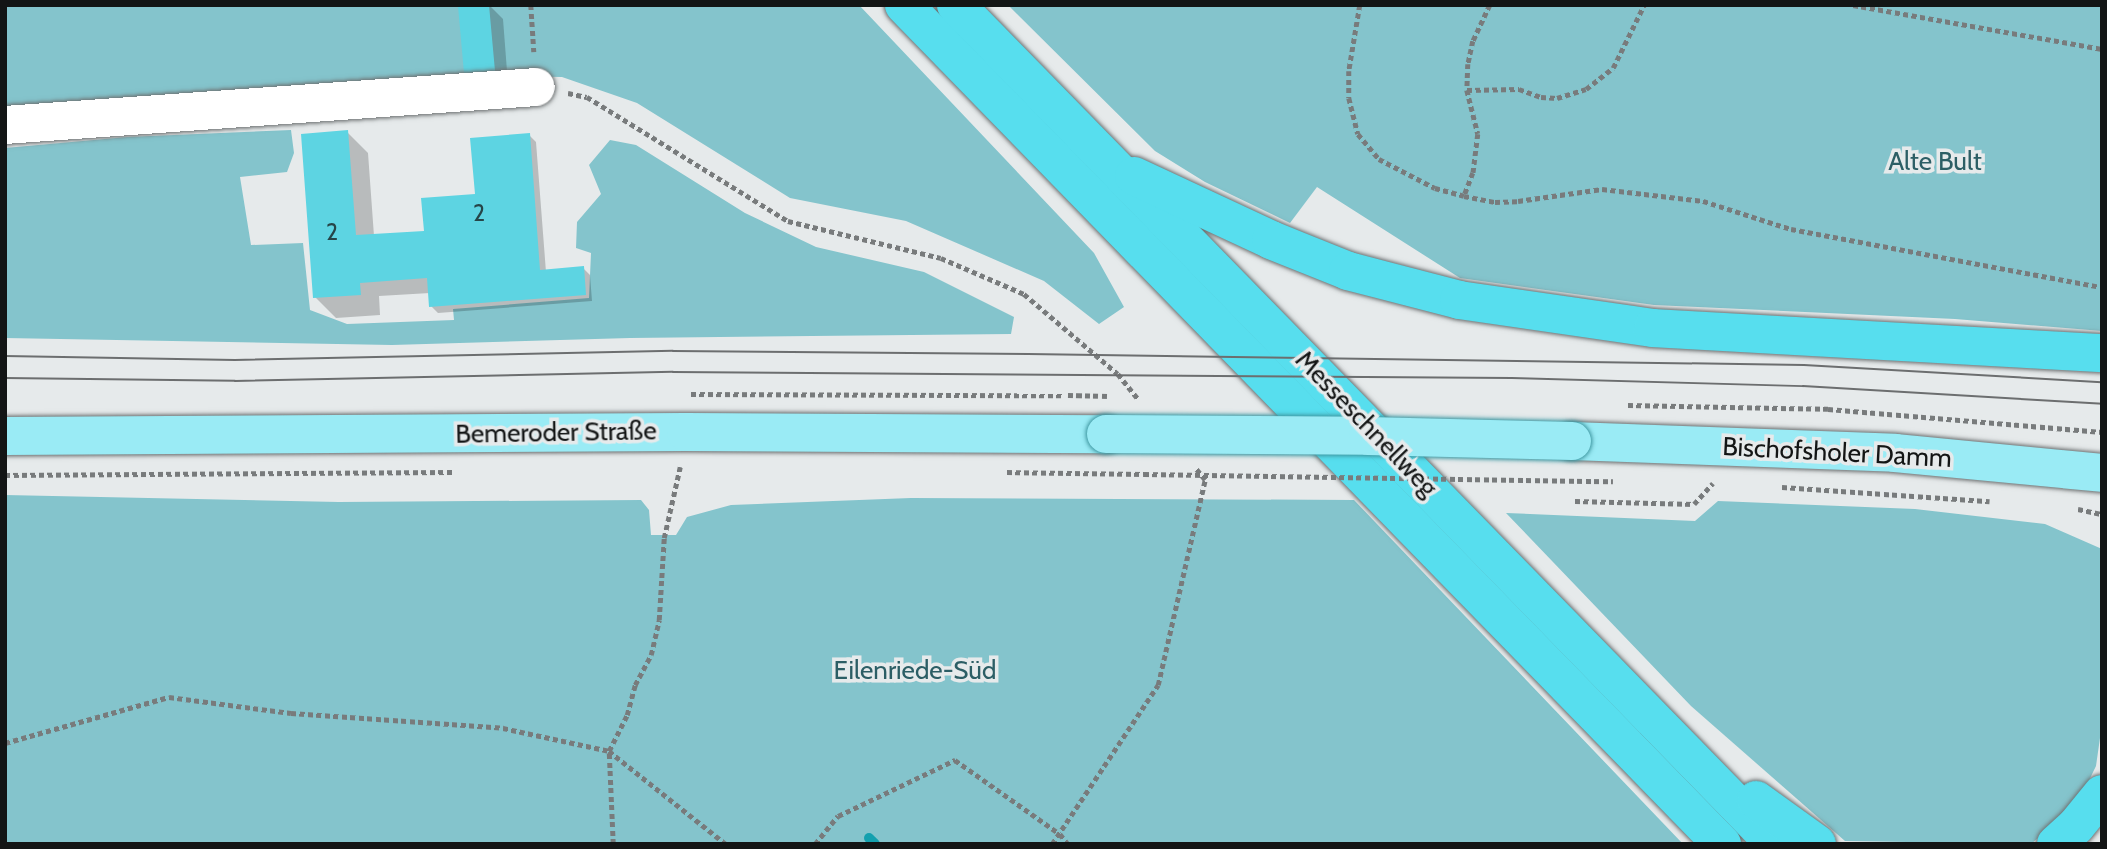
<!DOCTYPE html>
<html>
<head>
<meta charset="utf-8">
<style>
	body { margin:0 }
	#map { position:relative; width:2107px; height:849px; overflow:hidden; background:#e6eaeb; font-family:Cabin,sans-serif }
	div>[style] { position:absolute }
	.green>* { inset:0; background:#84c4cc }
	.shadow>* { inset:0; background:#0003 }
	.stream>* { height:10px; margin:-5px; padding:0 5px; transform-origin:5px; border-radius:5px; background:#14a0ae }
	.building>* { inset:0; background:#5dd4e2 }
	.path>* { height:4.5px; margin-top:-2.25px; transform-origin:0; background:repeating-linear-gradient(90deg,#787b7c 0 5px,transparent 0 8.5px) }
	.roads { filter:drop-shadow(0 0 2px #6e7273) drop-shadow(0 0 2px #6e7273) }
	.minor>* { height:38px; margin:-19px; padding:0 19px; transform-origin:19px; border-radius:19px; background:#fff }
	.major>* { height:38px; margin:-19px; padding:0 19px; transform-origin:19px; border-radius:19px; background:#9aebf5 }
	.highway>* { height:38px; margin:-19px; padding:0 19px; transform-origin:19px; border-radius:19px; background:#57deee }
	.tram>* { height:2px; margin:-1px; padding:0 1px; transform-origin:1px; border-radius:1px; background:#6c6e6f }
	.path-bridge>* { height:4.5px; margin-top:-2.25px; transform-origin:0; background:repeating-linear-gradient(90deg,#787b7c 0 5px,transparent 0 8.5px) }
	.bridges { filter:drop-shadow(0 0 2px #3f98a2) drop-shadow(0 0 2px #3f98a2) }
	.major-bridge>* { height:38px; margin:-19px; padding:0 19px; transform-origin:19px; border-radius:19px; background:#9aebf5 }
	span { translate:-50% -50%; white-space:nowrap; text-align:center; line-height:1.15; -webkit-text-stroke:7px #e6eaeb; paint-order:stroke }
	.number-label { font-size:23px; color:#264548 }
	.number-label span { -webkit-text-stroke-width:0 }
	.park-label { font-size:26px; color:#2c5e65 }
	.street-label { font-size:26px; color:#131515 }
	.frame { position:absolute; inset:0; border:7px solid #131515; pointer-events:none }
</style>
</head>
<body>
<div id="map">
	<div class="green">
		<div style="clip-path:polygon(5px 5px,859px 5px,1094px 253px,1124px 307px,1099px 324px,1044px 281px,906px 221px,790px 198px,637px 103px,562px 77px,506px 76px,5px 111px)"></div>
		<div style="clip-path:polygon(1008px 5px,2102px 5px,2102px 331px,1955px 319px,1654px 305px,1460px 278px,1317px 187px,1290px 223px,1205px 182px,1155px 151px)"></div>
		<div style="clip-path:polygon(291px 130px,294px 153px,287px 172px,240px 177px,251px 245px,303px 243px,310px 310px,347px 324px,454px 320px,453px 309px,589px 298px,591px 253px,576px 248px,577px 222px,601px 194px,589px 165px,610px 140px,636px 145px,745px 213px,816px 247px,924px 272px,1014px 317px,1011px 334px,630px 338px,392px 345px,5px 338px,5px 148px,127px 137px)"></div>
		<div style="clip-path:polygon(5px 495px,339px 502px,641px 500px,649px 510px,651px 535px,676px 535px,687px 517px,731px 505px,911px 498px,1354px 500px,1683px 844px,5px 844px)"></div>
		<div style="clip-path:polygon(1718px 501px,1915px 509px,2045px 524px,2102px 549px,2102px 724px,2096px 766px,2078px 803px,2031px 844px,1845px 841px,1691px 706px,1506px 513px,1695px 521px)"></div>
	</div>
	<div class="shadow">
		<div style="clip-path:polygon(489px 5px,503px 19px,508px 84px,480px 86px)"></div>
		<div style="clip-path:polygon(347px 132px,368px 153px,374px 236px,426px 232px,476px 195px,529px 135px,536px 142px,546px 272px,583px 268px,590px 275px,592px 301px,438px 313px,431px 306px,430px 293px,379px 296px,380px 315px,336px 318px,315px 297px)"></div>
	</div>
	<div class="stream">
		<div style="left:869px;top:838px;width:8px;rotate:45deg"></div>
	</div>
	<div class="building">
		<div style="clip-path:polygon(468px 5px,489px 5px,495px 71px,464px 73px,458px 6px)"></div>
		<div style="clip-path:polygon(348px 130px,356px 235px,424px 231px,421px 198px,475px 194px,470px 138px,530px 133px,540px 270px,584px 266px,586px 295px,429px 307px,427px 278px,360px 283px,361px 295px,313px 298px,301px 134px)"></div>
	</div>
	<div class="path">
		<div style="left:531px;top:5px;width:47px;rotate:86.3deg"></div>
		<div style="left:1360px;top:5px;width:67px;rotate:99.5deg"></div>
		<div style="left:1349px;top:71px;width:27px;rotate:90deg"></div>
		<div style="left:1349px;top:98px;width:37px;rotate:76deg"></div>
		<div style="left:1358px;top:134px;width:33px;rotate:50deg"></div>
		<div style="left:1379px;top:159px;width:63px;rotate:27.4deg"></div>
		<div style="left:1435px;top:188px;width:30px;rotate:15deg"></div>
		<div style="left:1490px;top:5px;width:40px;rotate:115deg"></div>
		<div style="left:1473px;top:41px;width:24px;rotate:102deg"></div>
		<div style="left:1468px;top:64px;width:26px;rotate:92deg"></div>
		<div style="left:1467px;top:90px;width:45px;rotate:76deg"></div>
		<div style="left:1478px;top:134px;width:39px;rotate:97deg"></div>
		<div style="left:1473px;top:173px;width:25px;rotate:111deg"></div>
		<div style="left:1464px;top:196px;width:32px;rotate:11deg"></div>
		<div style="left:1495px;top:202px;width:23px;rotate:-2deg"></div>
		<div style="left:1518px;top:201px;width:85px;rotate:-8.1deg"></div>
		<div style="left:1602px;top:189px;width:102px;rotate:6.8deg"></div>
		<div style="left:1703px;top:201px;width:92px;rotate:17.7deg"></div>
		<div style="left:1791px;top:229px;width:316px;rotate:10.6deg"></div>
		<div style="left:1853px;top:5px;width:253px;rotate:10deg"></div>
		<div style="left:1467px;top:90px;width:52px;rotate:-1.1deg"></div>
		<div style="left:1519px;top:89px;width:23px;rotate:20deg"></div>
		<div style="left:1541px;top:97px;width:16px;rotate:4deg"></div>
		<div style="left:1557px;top:98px;width:30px;rotate:-17deg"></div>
		<div style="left:1586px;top:89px;width:34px;rotate:-38deg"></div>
		<div style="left:1613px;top:68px;width:70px;rotate:-63.8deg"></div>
		<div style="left:568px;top:93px;width:19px;rotate:12deg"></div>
		<div style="left:587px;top:97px;width:236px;rotate:31.7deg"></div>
		<div style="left:788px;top:221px;width:157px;rotate:13.6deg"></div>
		<div style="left:941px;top:258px;width:90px;rotate:23.4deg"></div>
		<div style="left:1024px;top:294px;width:123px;rotate:40.4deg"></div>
		<div style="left:1118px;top:374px;width:33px;rotate:51deg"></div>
		<div style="left:691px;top:394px;width:373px;rotate:0.2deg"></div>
		<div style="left:1628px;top:405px;width:200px;rotate:1.1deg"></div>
		<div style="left:1828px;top:409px;width:275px;rotate:4.8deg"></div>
		<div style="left:1007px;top:472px;width:137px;rotate:0.8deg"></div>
		<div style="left:5px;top:475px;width:447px;rotate:-0.4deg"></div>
		<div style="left:1782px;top:487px;width:208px;rotate:3.9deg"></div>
		<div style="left:1575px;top:501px;width:119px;rotate:1.4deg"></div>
		<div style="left:1694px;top:504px;width:28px;rotate:-48deg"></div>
		<div style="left:2078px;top:509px;width:25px;rotate:12deg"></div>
		<div style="left:5px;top:743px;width:170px;rotate:-15.7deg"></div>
		<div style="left:169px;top:697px;width:123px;rotate:7.5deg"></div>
		<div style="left:291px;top:713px;width:213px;rotate:4deg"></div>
		<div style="left:503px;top:728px;width:108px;rotate:12.2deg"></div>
		<div style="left:609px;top:751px;width:149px;rotate:38.5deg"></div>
		<div style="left:613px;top:844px;width:93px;rotate:-92.5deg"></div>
		<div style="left:609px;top:751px;width:40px;rotate:-63.4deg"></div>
		<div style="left:627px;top:715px;width:31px;rotate:-75deg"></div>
		<div style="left:635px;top:685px;width:34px;rotate:-62deg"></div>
		<div style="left:651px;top:655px;width:36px;rotate:-77deg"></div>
		<div style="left:659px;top:620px;width:82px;rotate:-86.5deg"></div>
		<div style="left:664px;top:538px;width:73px;rotate:-77.3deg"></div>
		<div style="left:815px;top:844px;width:36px;rotate:-51deg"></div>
		<div style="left:838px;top:816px;width:130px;rotate:-25.6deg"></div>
		<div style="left:955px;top:760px;width:128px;rotate:35.2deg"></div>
		<div style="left:1060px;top:834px;width:13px;rotate:51deg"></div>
		<div style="left:1052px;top:844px;width:191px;rotate:-56.3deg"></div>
		<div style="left:1158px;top:685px;width:210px;rotate:-77.1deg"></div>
		<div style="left:1205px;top:480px;width:14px;rotate:-129deg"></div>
	</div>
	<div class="roads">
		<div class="minor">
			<div style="left:5px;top:125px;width:532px;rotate:-4.09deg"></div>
		</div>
		<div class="major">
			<div style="left:5px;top:436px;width:681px;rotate:-0.34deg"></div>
			<div style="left:686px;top:432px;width:420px;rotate:0.3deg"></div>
			<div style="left:1572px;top:441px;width:323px;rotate:2.1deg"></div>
			<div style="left:1895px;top:453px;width:208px;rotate:5.5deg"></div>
		</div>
		<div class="highway">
			<div style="left:904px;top:5px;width:1172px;rotate:45.73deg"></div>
			<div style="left:956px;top:5px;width:1172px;rotate:45.69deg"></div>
			<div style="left:1134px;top:176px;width:151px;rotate:25deg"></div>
			<div style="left:1271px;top:240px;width:83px;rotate:21.9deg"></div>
			<div style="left:1348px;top:271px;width:115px;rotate:14.6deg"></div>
			<div style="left:1459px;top:300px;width:196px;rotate:8.2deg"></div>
			<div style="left:1653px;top:328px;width:450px;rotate:3.2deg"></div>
			<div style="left:1756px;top:800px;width:75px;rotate:35.8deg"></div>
			<div style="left:2056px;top:844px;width:27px;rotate:-42deg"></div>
			<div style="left:2076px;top:826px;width:41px;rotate:-50.9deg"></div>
		</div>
	</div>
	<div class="tram">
		<div style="left:5px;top:356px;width:230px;rotate:1deg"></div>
		<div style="left:235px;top:360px;width:438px;rotate:-1.2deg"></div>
		<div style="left:673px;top:351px;width:355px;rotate:0.5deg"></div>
		<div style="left:1028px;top:354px;width:776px;rotate:0.81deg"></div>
		<div style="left:1804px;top:365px;width:298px;rotate:3.3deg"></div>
		<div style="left:5px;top:378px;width:230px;rotate:0.7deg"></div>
		<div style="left:235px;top:381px;width:438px;rotate:-1.2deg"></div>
		<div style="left:673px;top:372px;width:839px;rotate:0.41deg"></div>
		<div style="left:1512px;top:378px;width:291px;rotate:1.6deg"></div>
		<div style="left:1803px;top:386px;width:300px;rotate:3.4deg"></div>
	</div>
	<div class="path-bridge">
		<div style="left:1068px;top:395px;width:41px;rotate:1.4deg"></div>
		<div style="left:1144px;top:474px;width:469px;rotate:0.9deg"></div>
	</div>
	<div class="bridges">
		<div class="major-bridge">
			<div style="left:1106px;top:434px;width:262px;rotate:0.4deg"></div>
			<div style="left:1368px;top:436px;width:204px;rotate:1.4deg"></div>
		</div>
	</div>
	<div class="number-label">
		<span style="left:479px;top:213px">2</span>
		<span style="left:332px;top:232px">2</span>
	</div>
	<div class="park-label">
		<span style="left:1935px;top:162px">Alte Bult</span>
		<span style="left:915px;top:671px">Eilenriede-Süd</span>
	</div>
	<div class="street-label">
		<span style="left:1366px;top:424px;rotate:46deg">Messeschnellweg</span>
		<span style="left:556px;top:433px;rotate:-1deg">Bemeroder Straße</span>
		<span style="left:1837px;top:453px;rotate:3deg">Bischofsholer Damm</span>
	</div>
	<div class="frame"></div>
</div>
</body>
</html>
